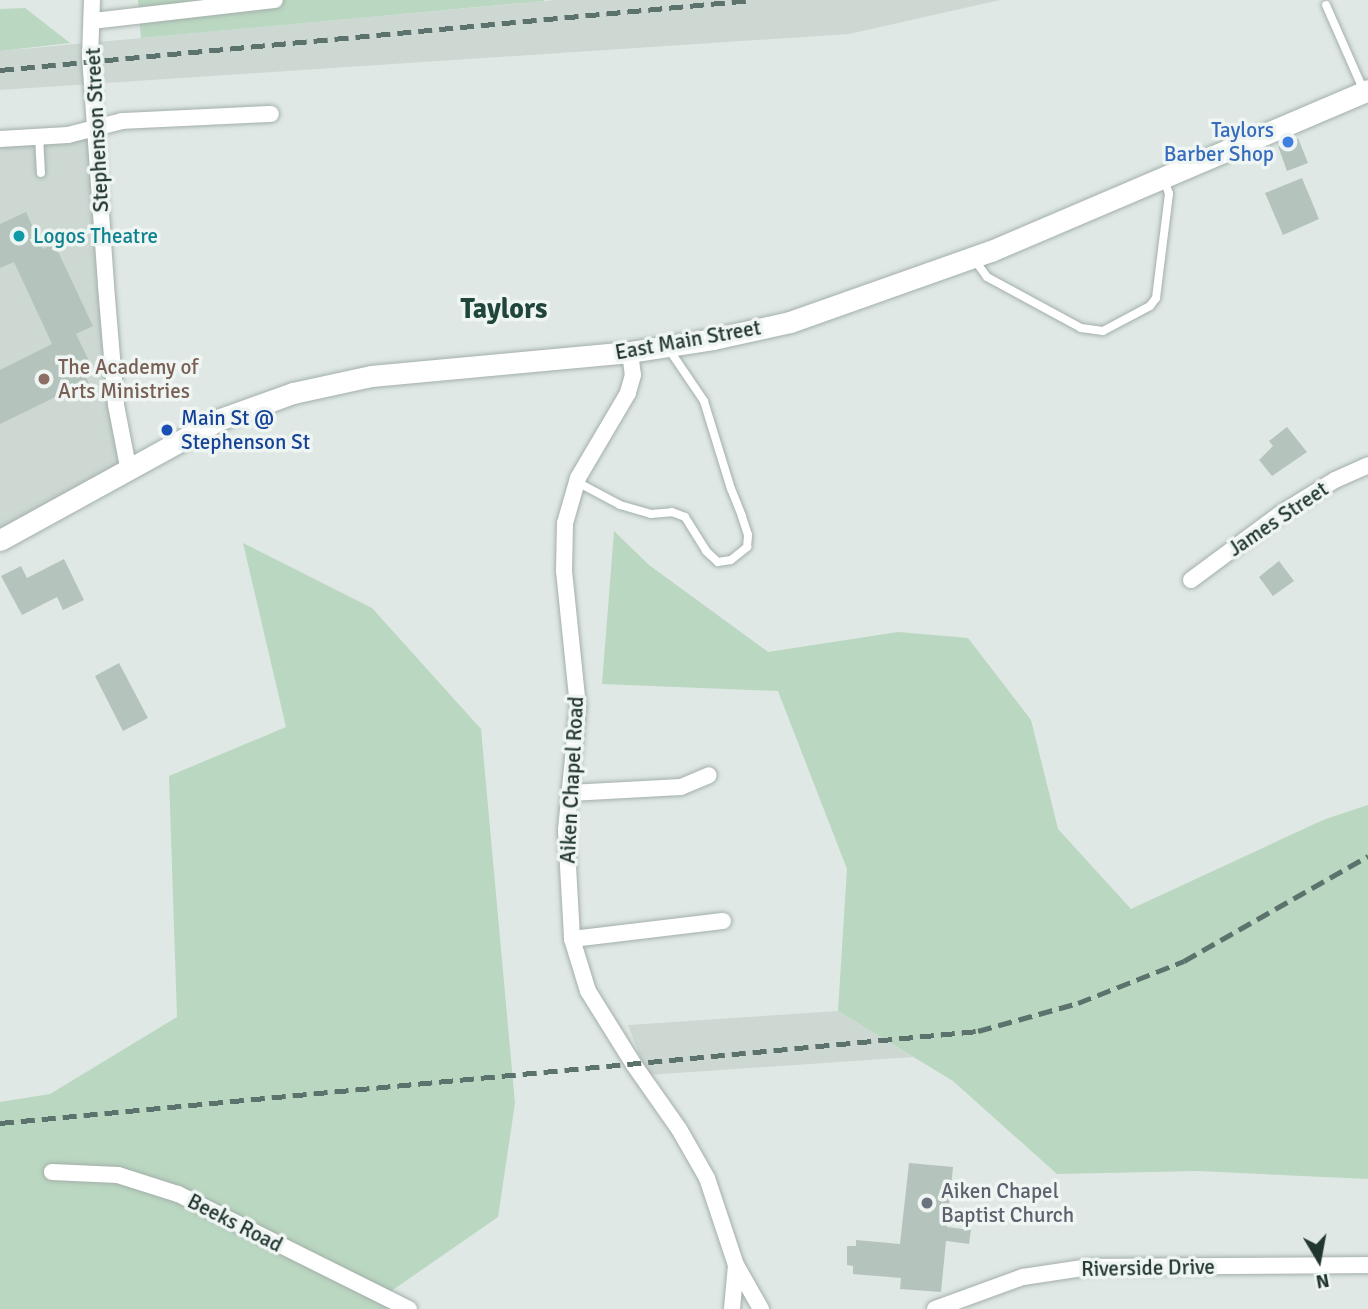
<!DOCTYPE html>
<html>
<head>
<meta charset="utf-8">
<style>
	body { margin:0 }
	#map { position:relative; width:1368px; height:1309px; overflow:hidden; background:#dfe8e4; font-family:Signika,sans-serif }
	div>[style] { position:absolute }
	.built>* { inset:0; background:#cdd8d3 }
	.green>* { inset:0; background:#bad7c1 }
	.building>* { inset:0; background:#b5c3bd }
	.roads { filter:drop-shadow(0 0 2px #a3afaa) drop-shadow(0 0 2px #a3afaa) }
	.lane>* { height:8px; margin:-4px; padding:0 4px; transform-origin:4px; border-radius:4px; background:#fff }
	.street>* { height:16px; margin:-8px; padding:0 8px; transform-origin:8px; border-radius:8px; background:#fff }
	.secondary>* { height:21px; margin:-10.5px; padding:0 10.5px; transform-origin:10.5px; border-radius:10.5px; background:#fff }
	.rail>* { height:5px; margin-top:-2.5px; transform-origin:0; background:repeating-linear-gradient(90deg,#5c726c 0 14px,transparent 0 21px) }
	.dots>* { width:19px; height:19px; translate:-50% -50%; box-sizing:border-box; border:4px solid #eff5f2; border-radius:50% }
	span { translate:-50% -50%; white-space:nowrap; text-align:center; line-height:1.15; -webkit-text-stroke:7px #eff5f2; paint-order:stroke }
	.street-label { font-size:21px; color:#223630 }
	.shop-label { font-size:21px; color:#366cbe }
	.right { translate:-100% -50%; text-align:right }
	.culture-label { font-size:21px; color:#0d838f }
	.left { translate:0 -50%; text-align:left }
	.education-label { font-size:21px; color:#785e54 }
	.transit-label { font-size:21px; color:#164399 }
	.worship-label { font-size:21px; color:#5b616d }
	.district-label { font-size:28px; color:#20463c; font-weight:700 }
	.north { position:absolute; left:1284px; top:1225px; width:70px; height:70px; -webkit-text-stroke:5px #eff5f2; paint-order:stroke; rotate:170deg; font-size:19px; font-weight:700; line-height:28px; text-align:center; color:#223630 }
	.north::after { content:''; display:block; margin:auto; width:24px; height:32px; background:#223630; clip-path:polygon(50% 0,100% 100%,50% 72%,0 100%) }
</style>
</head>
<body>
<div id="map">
	<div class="built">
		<i style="clip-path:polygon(556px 0,1000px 0,849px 34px,0 90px,0 51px)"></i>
		<i style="clip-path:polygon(94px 128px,128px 467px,0 540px,0 140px)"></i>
		<i style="clip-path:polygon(838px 1011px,913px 1057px,647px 1075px,628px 1025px)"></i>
	</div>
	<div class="green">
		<i style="clip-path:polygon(138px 0,544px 0,544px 1px,141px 38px)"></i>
		<i style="clip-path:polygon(25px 8px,70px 43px,0 51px,0 9px)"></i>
		<i style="clip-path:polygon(614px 531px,649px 565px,768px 652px,898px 632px,968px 638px,1031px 720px,1058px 829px,1131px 909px,1323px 820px,1368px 805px,1368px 1179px,1198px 1171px,1057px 1174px,953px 1081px,838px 1011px,847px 869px,778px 691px,602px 684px)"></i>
		<i style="clip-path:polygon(243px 543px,372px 608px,481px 729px,515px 1103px,498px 1217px,384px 1296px,401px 1309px,0 1309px,0 1102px,50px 1094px,177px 1017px,169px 776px,286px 727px)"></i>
	</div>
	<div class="building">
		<i style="clip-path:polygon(1298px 138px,1308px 163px,1287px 171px,1278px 146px)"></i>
		<i style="clip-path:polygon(1302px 178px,1319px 219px,1283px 235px,1265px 193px)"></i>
		<i style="clip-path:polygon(26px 212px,43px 249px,54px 243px,93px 326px,76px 334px,90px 363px,81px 367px,92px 390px,76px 398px,72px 389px,0 424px,0 370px,52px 344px,14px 262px,0 268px,0 224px)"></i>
		<i style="clip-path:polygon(1287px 427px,1307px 452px,1272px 476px,1259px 460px,1273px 446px,1269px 441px)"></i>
		<i style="clip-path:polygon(64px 559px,84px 600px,63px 610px,57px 597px,22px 615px,1px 576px,21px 566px,27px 578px)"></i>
		<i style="clip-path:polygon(1279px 561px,1294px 581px,1273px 596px,1259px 577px)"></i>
		<i style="clip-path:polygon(119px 663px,148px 718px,123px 731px,95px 676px)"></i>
		<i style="clip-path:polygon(909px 1163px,953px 1167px,947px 1227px,971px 1230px,969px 1244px,946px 1241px,941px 1292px,900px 1289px,901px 1278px,853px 1274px,853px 1266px,847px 1265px,847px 1246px,856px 1246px,856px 1240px,900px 1244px)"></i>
	</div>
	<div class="roads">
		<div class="lane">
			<i style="left:1326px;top:5px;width:92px;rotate:66.2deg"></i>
			<i style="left:39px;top:136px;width:37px;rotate:87deg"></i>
			<i style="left:974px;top:259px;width:22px;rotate:54deg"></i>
			<i style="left:987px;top:277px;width:107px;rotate:28.5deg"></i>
			<i style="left:1081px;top:328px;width:22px;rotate:8deg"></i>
			<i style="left:1103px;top:331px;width:53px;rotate:-28deg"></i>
			<i style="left:1150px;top:306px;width:10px;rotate:-53deg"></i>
			<i style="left:1156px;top:298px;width:105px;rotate:-82.9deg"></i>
			<i style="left:1169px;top:194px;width:16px;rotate:-108deg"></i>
			<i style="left:577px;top:482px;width:49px;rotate:28.1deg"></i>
			<i style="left:620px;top:505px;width:32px;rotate:16deg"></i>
			<i style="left:651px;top:514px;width:21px;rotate:-5deg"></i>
			<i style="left:672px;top:512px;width:14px;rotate:21deg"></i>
			<i style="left:685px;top:517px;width:40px;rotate:58deg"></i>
			<i style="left:706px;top:551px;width:16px;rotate:43deg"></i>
			<i style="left:718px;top:562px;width:13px;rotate:-9deg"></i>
			<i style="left:731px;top:560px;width:21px;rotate:-39deg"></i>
			<i style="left:747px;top:547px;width:12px;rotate:-85deg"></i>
			<i style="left:748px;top:535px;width:20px;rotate:-108deg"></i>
			<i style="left:742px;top:516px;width:29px;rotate:-112deg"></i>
			<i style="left:731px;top:489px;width:92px;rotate:-107.1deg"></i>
			<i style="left:704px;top:401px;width:64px;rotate:-124.2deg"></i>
		</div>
		<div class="street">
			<i style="left:92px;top:0;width:56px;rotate:92deg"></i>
			<i style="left:90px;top:56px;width:231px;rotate:86deg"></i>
			<i style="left:106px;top:286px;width:119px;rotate:85.2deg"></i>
			<i style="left:116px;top:405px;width:63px;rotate:79deg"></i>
			<i style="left:93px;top:21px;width:183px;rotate:-6.6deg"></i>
			<i style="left:0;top:139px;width:68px;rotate:-3.4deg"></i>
			<i style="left:68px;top:135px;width:56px;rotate:-14.5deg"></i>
			<i style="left:122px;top:121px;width:149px;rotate:-2.7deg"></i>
			<i style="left:630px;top:352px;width:23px;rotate:83deg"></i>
			<i style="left:633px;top:375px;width:19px;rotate:106deg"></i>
			<i style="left:628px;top:393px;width:99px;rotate:120.5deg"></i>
			<i style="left:578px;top:478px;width:47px;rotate:106.1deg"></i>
			<i style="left:565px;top:523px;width:48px;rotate:91.2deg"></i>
			<i style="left:564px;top:571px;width:137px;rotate:84.1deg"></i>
			<i style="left:578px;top:707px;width:124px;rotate:95.6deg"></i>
			<i style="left:566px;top:830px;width:109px;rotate:86.8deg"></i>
			<i style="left:572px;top:939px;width:54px;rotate:72.9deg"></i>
			<i style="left:588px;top:991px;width:87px;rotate:58.1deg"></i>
			<i style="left:634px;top:1065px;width:78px;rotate:54.9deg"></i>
			<i style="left:679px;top:1129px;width:56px;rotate:60.3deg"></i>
			<i style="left:707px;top:1178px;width:92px;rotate:71.6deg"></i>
			<i style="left:736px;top:1265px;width:44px;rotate:95.2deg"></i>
			<i style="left:1191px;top:580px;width:114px;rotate:-36.5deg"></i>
			<i style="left:1283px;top:512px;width:61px;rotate:-31.6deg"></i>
			<i style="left:1335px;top:480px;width:36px;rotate:-24deg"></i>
			<i style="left:570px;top:793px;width:111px;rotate:-3.1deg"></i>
			<i style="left:681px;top:787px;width:30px;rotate:-23deg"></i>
			<i style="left:572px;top:939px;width:152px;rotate:-6.8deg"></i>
			<i style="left:52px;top:1172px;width:66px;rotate:2.6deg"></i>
			<i style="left:118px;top:1175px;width:63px;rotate:17.6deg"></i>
			<i style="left:178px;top:1194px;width:258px;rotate:26.5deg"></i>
			<i style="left:736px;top:1265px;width:51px;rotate:60.4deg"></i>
			<i style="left:935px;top:1309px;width:94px;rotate:-20deg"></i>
			<i style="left:1023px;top:1277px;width:67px;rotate:-8.6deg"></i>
			<i style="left:1089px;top:1267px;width:279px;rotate:-0.4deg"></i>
		</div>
		<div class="secondary">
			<i style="left:0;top:540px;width:249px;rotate:-28.8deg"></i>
			<i style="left:218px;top:420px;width:80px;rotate:-19.8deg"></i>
			<i style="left:293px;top:393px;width:80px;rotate:-12.3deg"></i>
			<i style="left:371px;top:376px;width:260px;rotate:-5.3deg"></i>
			<i style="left:630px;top:352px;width:84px;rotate:-8.9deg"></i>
			<i style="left:713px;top:339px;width:79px;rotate:-12.4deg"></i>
			<i style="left:790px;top:322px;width:213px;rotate:-19.5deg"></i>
			<i style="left:991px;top:251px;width:410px;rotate:-23.1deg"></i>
		</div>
	</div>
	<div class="rail">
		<i style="left:0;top:70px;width:755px;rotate:-5.32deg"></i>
		<i style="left:0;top:1123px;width:982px;rotate:-5.37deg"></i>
		<i style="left:978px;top:1031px;width:104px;rotate:-15.6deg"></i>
		<i style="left:1078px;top:1003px;width:114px;rotate:-21.6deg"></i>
		<i style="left:1184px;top:961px;width:212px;rotate:-29.7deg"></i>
	</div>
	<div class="dots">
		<i style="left:1288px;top:142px;background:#3f7fe0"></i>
		<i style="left:19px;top:236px;background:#0f9aa8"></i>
		<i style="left:44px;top:379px;background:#8d6e63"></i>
		<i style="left:167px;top:430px;background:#1a4fb4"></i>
		<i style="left:927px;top:1203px;background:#6b7280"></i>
	</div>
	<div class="street-label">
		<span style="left:97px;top:130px;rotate:-93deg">Stephenson Street</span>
		<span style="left:688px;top:340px;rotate:-10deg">East Main Street</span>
		<span style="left:1278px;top:519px;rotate:-34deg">James Street</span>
		<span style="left:572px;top:780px;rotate:-87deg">Aiken Chapel Road</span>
		<span style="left:235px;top:1223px;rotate:27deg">Beeks Road</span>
		<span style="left:1148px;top:1268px;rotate:-1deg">Riverside Drive</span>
	</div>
	<div class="shop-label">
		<span class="right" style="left:1274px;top:142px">Taylors<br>Barber Shop</span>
	</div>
	<div class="culture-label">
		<span class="left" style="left:33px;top:236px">Logos Theatre</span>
	</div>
	<div class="education-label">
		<span class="left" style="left:58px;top:379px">The Academy of<br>Arts Ministries</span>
	</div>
	<div class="transit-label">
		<span class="left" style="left:181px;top:430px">Main St @<br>Stephenson St</span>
	</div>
	<div class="worship-label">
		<span class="left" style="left:941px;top:1203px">Aiken Chapel<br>Baptist Church</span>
	</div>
	<div class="district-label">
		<span style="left:504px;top:309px">Taylors</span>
	</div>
	<div class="north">N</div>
</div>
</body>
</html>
